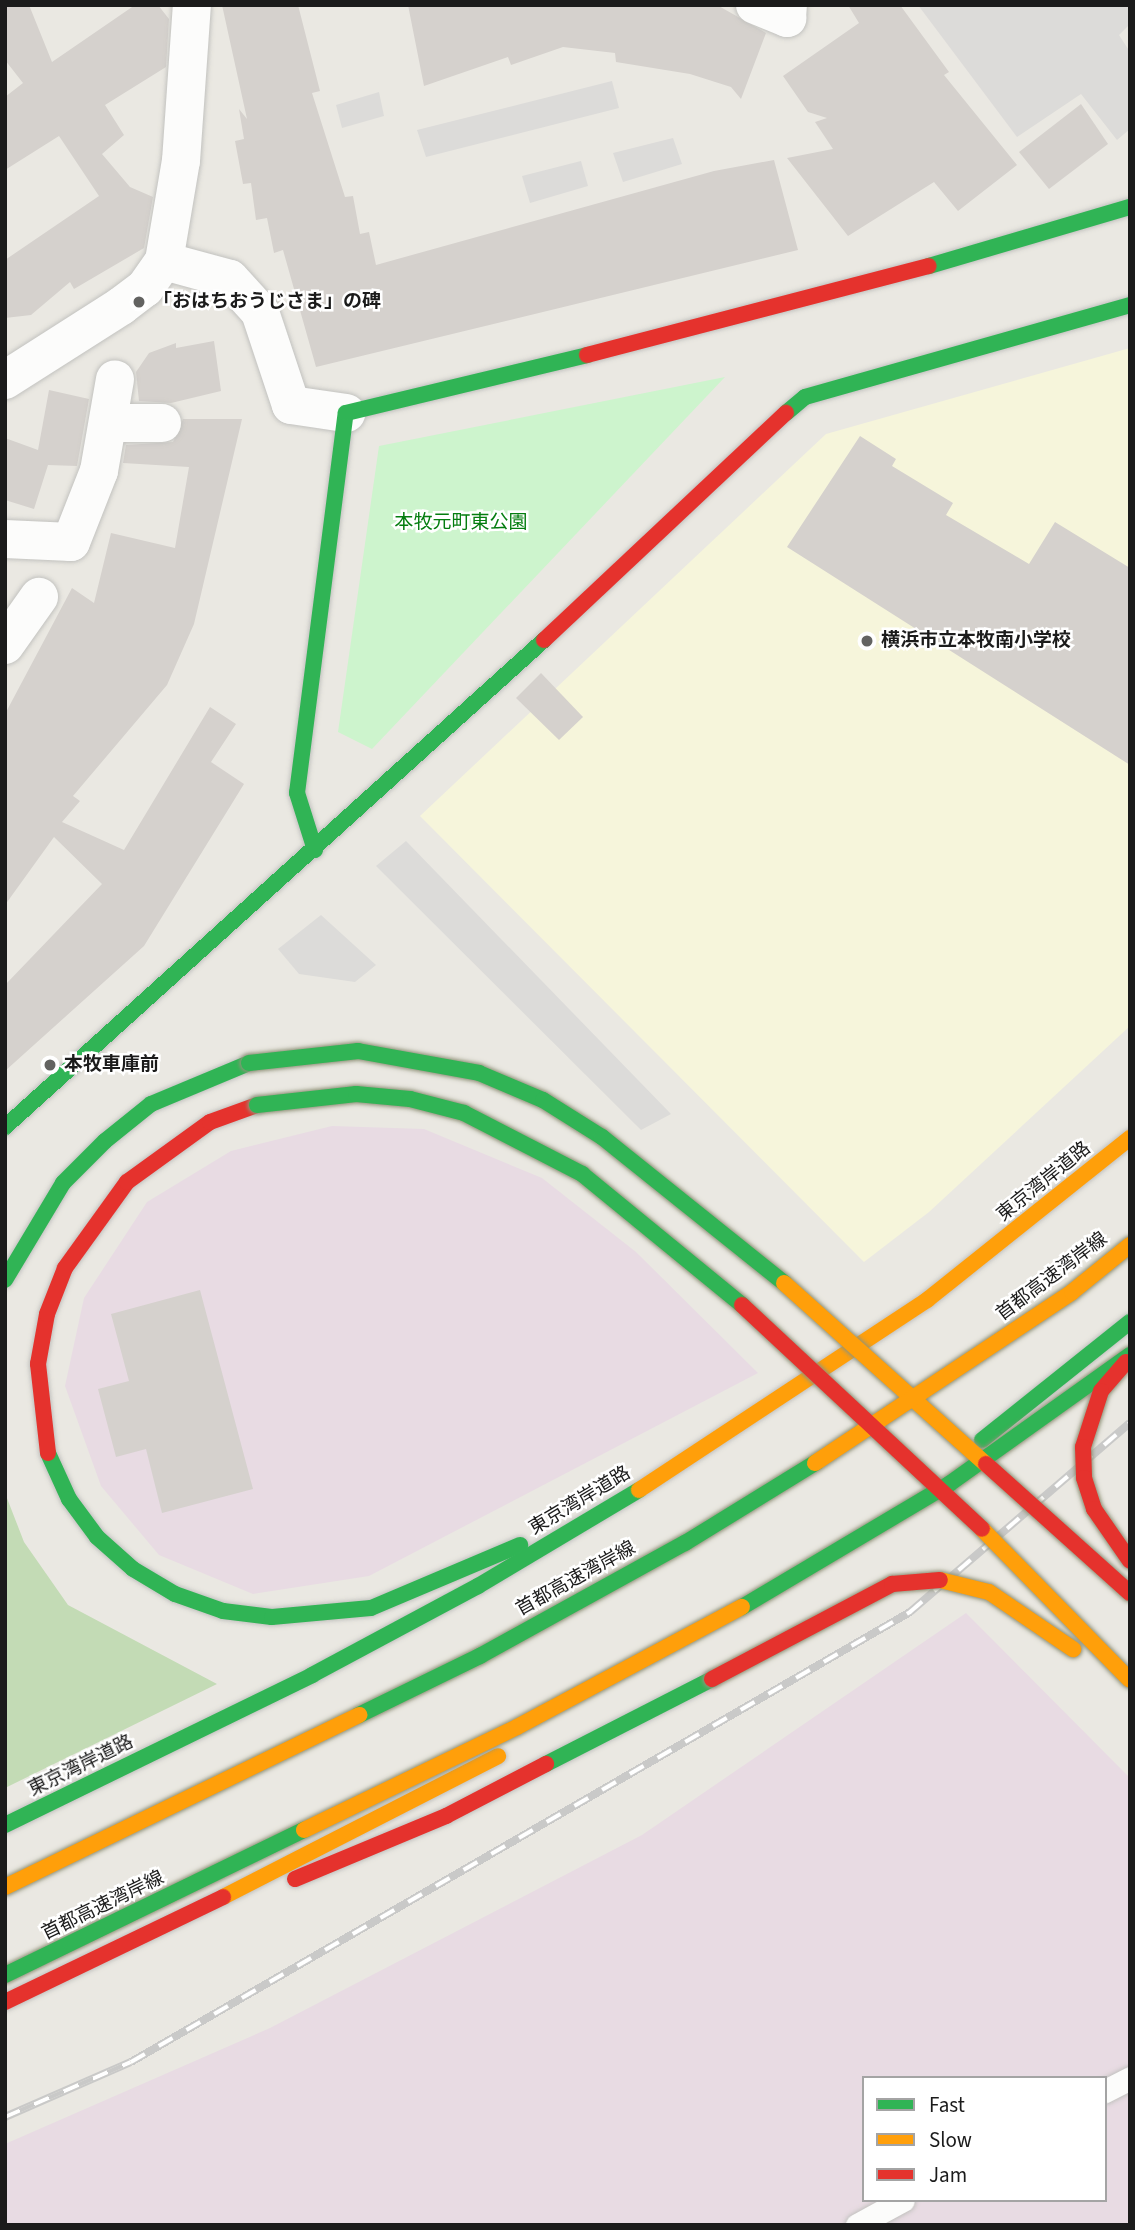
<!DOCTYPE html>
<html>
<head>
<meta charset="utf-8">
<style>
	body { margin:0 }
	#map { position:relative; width:1135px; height:2230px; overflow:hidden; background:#eae8e2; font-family:"Source Sans 3","Noto Sans JP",sans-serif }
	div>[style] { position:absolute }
	.industrial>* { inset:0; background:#e8dbe3 }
	.education>* { inset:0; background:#f6f5db }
	.forest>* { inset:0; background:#c3dbb5 }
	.park>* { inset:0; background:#cdf4cd }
	.parking>* { inset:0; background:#dcdbd9 }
	.building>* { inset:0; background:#d5d1cd }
	.roads { filter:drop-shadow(0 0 2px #c2c2bf) drop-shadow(0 0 2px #c2c2bf) }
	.lane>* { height:23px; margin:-11.5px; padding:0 11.5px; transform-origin:11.5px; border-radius:11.5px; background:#fcfcfb }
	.street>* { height:38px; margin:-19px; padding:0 19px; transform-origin:19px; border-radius:19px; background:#fcfcfb }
	.fast>* { height:16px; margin:-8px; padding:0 8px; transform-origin:8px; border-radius:8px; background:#30b455 }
	.slow>* { height:16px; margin:-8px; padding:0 8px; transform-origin:8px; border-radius:8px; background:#ff9f0a }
	.jam>* { height:16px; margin:-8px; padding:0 8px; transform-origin:8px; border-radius:8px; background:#e5322d }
	.rail>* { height:8px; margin-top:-4px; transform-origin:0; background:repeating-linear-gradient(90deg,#fff 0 16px,#c9c9c8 0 32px); box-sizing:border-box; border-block:2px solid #c9c9c8 }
	.bridges { filter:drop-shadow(0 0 2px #91937a) drop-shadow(0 0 2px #91937a) }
	.fast-bridge>* { height:16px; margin:-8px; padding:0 8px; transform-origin:8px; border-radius:8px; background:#30b455 }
	.slow-bridge>* { height:16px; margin:-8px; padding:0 8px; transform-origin:8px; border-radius:8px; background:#ff9f0a }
	.jam-bridge>* { height:16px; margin:-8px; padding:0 8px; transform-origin:8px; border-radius:8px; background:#e5322d }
	.dots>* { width:19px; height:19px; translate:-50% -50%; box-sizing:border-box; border:4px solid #fff; border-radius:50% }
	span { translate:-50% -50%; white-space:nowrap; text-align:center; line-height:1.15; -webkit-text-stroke:5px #fff; paint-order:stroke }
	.poi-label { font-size:19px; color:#1b1b1b; font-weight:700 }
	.left { translate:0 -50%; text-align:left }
	.park-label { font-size:19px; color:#047d0f }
	.street-label { font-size:19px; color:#1b1b1b }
	.frame { position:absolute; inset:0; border:7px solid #1b1b1b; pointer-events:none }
	.legend { position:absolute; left:862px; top:2076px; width:245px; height:126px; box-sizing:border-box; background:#fff; border:2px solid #a4a4a4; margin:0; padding:9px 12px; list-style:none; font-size:21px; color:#1b1b1b }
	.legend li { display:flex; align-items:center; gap:14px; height:35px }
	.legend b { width:35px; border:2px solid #a4a4a4 }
</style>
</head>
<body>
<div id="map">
	<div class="industrial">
		<i style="clip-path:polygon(332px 1126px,424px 1129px,542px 1178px,636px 1252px,758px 1373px,369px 1576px,253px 1594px,159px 1555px,101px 1486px,65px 1386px,84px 1298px,147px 1202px,231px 1151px)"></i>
		<i style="clip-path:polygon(evenodd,966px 1613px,1130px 1778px,1130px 2225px,5px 2225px,5px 2144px,270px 2028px,642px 1835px,966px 1613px,864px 2078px,1105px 2078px,1105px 2200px,864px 2200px,864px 2078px)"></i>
	</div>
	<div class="education">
		<i style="clip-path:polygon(1130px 348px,1130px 1026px,929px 1212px,864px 1262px,420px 816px,826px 434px)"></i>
	</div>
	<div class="forest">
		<i style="clip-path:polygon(5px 1493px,24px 1542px,68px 1605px,217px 1684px,5px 1788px)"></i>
	</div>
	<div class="park">
		<i style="clip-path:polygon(725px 377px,372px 749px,338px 732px,379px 446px)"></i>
	</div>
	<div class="parking">
		<i style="clip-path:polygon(918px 5px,1130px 5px,1130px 24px,1119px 35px,1130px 52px,1130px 129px,1117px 140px,1081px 94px,1017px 137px)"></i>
		<i style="clip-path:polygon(612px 81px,619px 108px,426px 157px,417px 130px)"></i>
		<i style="clip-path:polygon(379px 92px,384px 116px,342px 128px,336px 105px)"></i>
		<i style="clip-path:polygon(673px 138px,682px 164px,623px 182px,613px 153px)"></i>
		<i style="clip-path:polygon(581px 161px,588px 186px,530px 203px,522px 176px)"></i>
		<i style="clip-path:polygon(406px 841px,671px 1114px,641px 1130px,376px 866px)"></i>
		<i style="clip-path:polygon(321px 915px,376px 965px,355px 982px,299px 974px,278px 949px)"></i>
	</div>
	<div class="building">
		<i style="clip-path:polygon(5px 5px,29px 5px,52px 62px,135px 5px,158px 5px,169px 19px,166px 67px,105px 105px,124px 135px,102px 154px,130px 187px,153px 197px,144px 248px,74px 289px,70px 282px,31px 315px,5px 318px,5px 260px,99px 196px,59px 136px,5px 170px,5px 97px,23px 83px,5px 60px)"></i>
		<i style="clip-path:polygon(222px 5px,298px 5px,320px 91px,312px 93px,345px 197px,353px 196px,360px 234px,369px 232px,376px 265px,714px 171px,774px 160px,798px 250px,316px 367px,283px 250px,274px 253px,267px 218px,256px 220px,251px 183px,243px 184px,235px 141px,244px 139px,239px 109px,247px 119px)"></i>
		<i style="clip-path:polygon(408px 5px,717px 5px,766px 33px,741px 99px,731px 87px,690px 74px,616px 62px,615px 53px,563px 47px,511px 65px,508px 57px,424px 86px)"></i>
		<i style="clip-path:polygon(848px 5px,900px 5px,949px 72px,944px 75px,1017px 165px,958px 211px,934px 182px,848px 236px,787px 158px,833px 149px,815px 122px,827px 118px,808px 112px,783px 76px,859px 23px)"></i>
		<i style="clip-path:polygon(1081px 104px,1108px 144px,1049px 189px,1019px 152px)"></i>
		<i style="clip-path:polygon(214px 341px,221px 391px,171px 403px,139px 401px,136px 372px,149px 353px,176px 343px,176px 348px)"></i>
		<i style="clip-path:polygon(49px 390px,89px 399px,77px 466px,48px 465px,34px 509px,5px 500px,5px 438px,38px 450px)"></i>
		<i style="clip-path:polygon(183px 419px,242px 419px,194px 624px,167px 685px,73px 796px,80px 801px,62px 822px,124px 850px,210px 707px,236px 724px,211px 762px,244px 784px,144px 946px,5px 1071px,5px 985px,102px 884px,54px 837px,5px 905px,5px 714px,72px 588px,94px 603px,111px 533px,175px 548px,189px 467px,123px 463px,126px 445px,173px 442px)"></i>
		<i style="clip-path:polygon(860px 436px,896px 459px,892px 466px,953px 503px,946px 515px,1029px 564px,1055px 522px,1130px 568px,1130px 765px,787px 547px)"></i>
		<i style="clip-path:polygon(541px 673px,583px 717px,559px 740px,516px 698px)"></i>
		<i style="clip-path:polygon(200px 1290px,253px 1489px,162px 1513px,146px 1449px,116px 1457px,98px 1389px,129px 1381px,111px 1314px)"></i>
	</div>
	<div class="roads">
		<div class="lane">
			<i style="left:1105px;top:2091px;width:28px;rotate:-27deg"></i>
			<i style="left:857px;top:2225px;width:52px;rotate:-28.5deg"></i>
		</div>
		<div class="street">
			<i style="left:755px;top:5px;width:35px;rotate:22deg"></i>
			<i style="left:787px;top:18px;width:13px;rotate:-86deg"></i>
			<i style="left:164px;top:261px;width:68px;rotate:15.3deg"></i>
			<i style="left:230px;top:279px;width:45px;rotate:47.7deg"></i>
			<i style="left:260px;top:312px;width:98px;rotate:71.6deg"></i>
			<i style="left:291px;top:405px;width:56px;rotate:8.3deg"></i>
			<i style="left:5px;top:380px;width:138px;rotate:-32.5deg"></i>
			<i style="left:121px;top:306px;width:30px;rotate:-37deg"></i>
			<i style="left:145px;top:288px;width:33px;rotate:-55deg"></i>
			<i style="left:164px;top:261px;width:101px;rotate:-80.4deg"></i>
			<i style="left:181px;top:161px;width:156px;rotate:-86deg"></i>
			<i style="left:111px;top:423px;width:51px"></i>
			<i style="left:5px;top:539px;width:66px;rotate:2.6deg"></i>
			<i style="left:71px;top:542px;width:76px;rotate:-68.5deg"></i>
			<i style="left:99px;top:471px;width:93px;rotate:-80.1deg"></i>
			<i style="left:5px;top:645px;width:59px;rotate:-54.7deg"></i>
		</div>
		<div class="fast">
			<i style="left:929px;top:266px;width:209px;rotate:-16.4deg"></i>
			<i style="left:786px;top:413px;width:25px;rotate:-40deg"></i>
			<i style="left:805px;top:397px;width:338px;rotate:-15.8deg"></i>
			<i style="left:315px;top:850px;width:60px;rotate:-107.5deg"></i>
			<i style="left:297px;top:793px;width:383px;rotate:-82.7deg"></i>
			<i style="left:346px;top:413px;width:248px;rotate:-13.5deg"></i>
			<i style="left:5px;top:1127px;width:726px;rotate:-42.1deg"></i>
			<i style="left:5px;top:1280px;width:113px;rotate:-59.1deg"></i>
			<i style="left:63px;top:1183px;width:59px;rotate:-45deg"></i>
			<i style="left:105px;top:1141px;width:59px;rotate:-38.8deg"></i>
			<i style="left:151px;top:1104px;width:106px;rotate:-22.7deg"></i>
			<i style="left:982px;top:1440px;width:189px;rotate:-38.6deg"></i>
			<i style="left:48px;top:1453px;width:51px;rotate:65.5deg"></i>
			<i style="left:69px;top:1499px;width:47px;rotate:53.6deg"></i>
			<i style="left:97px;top:1537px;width:48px;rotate:41.6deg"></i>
			<i style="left:133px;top:1569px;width:49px;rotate:30.8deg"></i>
			<i style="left:175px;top:1594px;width:51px;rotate:19.5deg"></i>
			<i style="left:223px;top:1611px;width:49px;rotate:7deg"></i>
			<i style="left:272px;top:1617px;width:99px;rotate:-5.2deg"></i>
			<i style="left:371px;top:1608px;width:162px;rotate:-22.9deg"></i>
			<i style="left:546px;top:1764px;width:186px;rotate:-27.1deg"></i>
			<i style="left:5px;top:1825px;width:342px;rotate:-26deg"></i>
			<i style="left:312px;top:1675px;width:188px;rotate:-28.2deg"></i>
			<i style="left:478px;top:1586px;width:187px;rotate:-30.8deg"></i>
		</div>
		<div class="slow">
			<i style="left:639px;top:1490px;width:345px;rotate:-33.4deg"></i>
			<i style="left:927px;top:1300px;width:260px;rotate:-38.6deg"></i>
			<i style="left:223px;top:1897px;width:309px;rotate:-27.1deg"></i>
		</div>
		<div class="jam">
			<i style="left:587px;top:355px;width:353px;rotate:-14.6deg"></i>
			<i style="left:544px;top:640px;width:332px;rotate:-43.2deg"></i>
			<i style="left:48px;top:1453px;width:90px;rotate:-96.4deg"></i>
			<i style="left:38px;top:1364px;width:51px;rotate:-79.8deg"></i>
			<i style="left:47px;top:1314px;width:49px;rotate:-68.6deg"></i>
			<i style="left:65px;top:1268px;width:106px;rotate:-54.2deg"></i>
			<i style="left:127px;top:1182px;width:102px;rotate:-35.9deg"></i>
			<i style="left:210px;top:1122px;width:50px;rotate:-19.9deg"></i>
			<i style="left:295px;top:1879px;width:164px;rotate:-22.6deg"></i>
			<i style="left:446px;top:1816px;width:113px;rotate:-27.5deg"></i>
			<i style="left:5px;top:2002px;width:242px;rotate:-25.7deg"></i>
		</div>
	</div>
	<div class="rail">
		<i style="left:5px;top:2117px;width:137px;rotate:-23.6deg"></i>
		<i style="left:131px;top:2062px;width:900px;rotate:-30.01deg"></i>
		<i style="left:910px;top:1612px;width:290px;rotate:-40.7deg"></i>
	</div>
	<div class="bridges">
		<div class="fast-bridge">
			<i style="left:249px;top:1063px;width:110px;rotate:-6.3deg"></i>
			<i style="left:358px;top:1051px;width:123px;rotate:10.3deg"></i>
			<i style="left:479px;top:1073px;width:69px;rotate:22.9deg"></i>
			<i style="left:543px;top:1100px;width:70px;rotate:32.1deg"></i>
			<i style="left:602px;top:1137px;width:233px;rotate:38.7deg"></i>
			<i style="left:257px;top:1105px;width:100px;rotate:-6.3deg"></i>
			<i style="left:356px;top:1094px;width:54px;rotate:5.3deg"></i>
			<i style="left:410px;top:1099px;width:56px;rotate:14.5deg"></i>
			<i style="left:464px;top:1113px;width:133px;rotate:27.3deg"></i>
			<i style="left:582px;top:1174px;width:207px;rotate:39.3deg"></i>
			<i style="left:742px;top:1607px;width:241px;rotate:-30.7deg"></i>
			<i style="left:949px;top:1484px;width:222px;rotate:-35.5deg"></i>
			<i style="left:359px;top:1715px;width:135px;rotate:-26deg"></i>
			<i style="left:480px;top:1656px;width:234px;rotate:-28.9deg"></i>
			<i style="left:685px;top:1543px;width:153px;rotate:-31.6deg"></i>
			<i style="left:5px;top:1975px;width:332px;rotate:-25.9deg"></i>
		</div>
		<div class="slow-bridge">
			<i style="left:784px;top:1283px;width:271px;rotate:41.9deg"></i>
			<i style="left:815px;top:1463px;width:309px;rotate:-33.6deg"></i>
			<i style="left:1072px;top:1292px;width:75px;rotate:-39deg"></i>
			<i style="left:982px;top:1529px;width:211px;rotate:45.6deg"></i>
			<i style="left:940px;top:1580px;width:50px;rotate:13.8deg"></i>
			<i style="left:989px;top:1592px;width:102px;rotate:34.2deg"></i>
			<i style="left:304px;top:1830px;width:237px;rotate:-25.8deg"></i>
			<i style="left:517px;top:1727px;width:255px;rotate:-28.1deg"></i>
			<i style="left:5px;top:1887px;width:394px;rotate:-25.9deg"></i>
		</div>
		<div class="jam-bridge">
			<i style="left:742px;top:1305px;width:328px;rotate:43deg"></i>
			<i style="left:1126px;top:1362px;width:38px;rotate:131deg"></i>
			<i style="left:1101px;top:1391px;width:59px;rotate:107.8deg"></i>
			<i style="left:1083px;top:1447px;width:31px;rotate:88deg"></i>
			<i style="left:1084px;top:1478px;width:33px;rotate:72deg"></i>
			<i style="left:1094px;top:1509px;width:63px;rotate:55.3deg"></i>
			<i style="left:986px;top:1464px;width:193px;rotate:41.9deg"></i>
			<i style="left:712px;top:1679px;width:204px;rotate:-27.8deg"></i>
			<i style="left:892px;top:1584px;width:48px;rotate:-4.8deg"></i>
		</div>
	</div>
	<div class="dots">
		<i style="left:139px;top:302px;background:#636361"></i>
		<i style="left:867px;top:641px;background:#636361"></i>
		<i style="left:50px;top:1065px;background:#636361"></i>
	</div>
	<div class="poi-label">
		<span class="left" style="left:153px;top:302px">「おはちおうじさま」の碑</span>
		<span class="left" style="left:881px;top:641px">横浜市立本牧南小学校</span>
		<span class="left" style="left:64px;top:1065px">本牧車庫前</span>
	</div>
	<div class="park-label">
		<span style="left:461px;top:523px">本牧元町東公園</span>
	</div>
	<div class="street-label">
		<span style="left:1044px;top:1182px;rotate:-39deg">東京湾岸道路</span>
		<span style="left:1052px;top:1277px;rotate:-37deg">首都高速湾岸線</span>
		<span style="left:580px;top:1501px;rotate:-31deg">東京湾岸道路</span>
		<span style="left:576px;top:1579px;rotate:-29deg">首都高速湾岸線</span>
		<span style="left:81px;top:1766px;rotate:-26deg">東京湾岸道路</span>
		<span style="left:103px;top:1906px;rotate:-26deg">首都高速湾岸線</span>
	</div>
	<div class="frame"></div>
	<ul class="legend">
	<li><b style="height:9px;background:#30b455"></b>Fast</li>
	<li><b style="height:9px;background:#ff9f0a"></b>Slow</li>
	<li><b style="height:9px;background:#e5322d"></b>Jam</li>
	</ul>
</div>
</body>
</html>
